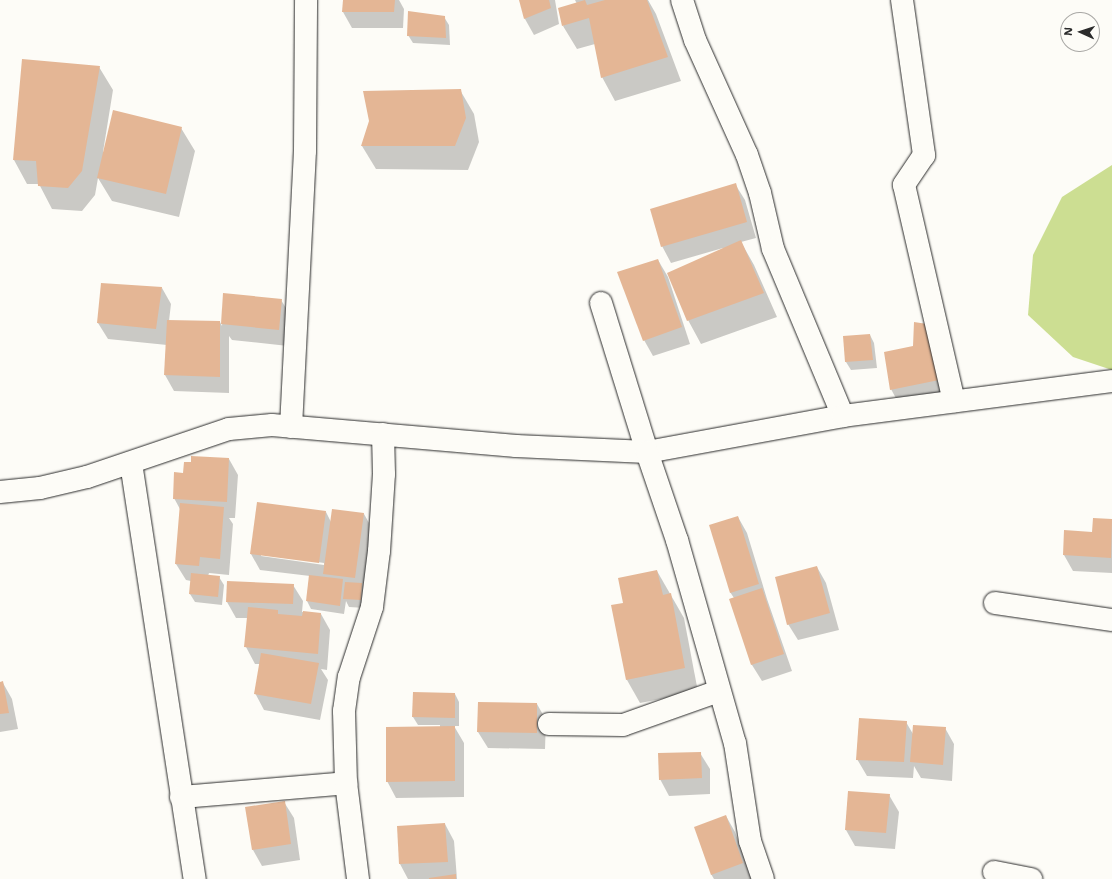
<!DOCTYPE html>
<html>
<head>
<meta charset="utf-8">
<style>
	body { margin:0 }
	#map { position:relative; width:1112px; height:879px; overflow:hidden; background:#fdfcf7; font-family:"Shantell Sans",sans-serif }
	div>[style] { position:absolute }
	.green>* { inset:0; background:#ccde92 }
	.shadow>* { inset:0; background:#0003 }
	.building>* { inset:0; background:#e4b695 }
	.roads { filter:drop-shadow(0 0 1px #2b2b2b) drop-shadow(0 0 1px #2b2b2b) }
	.minor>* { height:22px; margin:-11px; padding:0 11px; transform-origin:11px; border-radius:11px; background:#fdfcf7 }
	span { translate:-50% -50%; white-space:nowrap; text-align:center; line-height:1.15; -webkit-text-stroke:4px #fdfcf7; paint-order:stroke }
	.north { position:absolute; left:1060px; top:12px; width:40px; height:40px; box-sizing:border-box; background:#fdfcf7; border:1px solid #a9a8a5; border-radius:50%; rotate:273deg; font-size:11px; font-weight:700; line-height:16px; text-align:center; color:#2b2b2b }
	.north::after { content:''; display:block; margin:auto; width:14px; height:18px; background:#2b2b2b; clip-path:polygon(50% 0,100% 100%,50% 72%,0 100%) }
</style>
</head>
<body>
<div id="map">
	<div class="green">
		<i style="clip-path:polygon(1112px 165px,1112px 370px,1073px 357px,1028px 315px,1033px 255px,1062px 197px)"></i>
	</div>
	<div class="shadow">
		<i style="clip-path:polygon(344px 0,399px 0,404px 9px,403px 28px,352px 28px,343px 12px)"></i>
		<i style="clip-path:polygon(520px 0,555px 0,559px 24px,534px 35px,525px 19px)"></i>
		<i style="clip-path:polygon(575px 0,648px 0,656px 14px,681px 81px,615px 101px,602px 77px,595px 44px,577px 49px,563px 26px,577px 4px)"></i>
		<i style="clip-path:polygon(444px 17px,449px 25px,450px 45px,413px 43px,408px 35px)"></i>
		<i style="clip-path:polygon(23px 60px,99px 67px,113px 90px,103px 152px,181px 128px,195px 151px,179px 217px,112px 201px,98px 178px,95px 195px,82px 211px,52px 209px,39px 184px,27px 184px,14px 160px)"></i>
		<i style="clip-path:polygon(460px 90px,474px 114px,479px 142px,468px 170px,376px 169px,362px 146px)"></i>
		<i style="clip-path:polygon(735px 184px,745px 200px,756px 238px,741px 242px,754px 265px,777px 317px,701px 344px,688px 320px,723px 248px,671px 263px,662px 246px)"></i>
		<i style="clip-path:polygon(658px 260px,668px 277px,690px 344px,653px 356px,644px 340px)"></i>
		<i style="clip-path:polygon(162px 288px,171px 304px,169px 321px,220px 322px,222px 326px,224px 294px,281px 300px,291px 316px,288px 346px,232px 340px,229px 336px,229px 393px,174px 391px,165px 375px,167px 345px,108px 339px,98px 323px)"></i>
		<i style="clip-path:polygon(870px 335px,874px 343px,877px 368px,851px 370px,846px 362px,844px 337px)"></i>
		<i style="clip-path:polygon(936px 341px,947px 396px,900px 406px,891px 389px)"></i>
		<i style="clip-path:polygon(229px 459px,238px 475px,235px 518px,229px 518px,233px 524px,229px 575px,209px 573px,208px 576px,219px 577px,224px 585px,222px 605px,195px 602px,190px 594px,191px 581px,186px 580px,176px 564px,181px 511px,174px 498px,184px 474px)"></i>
		<i style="clip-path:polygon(evenodd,326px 512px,331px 522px,364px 514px,373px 530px,365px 608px,349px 607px,346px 601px,344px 614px,311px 609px,307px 601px,310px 576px,260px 570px,251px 554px,326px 512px,261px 554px,324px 563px,324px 565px,261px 556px,261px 554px)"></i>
		<i style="clip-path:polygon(738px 517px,747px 533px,767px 599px,792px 671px,762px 681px,752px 665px,730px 599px,734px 598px,730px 592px)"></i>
		<i style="clip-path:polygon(1094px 519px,1112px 520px,1112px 573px,1073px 571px,1064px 555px,1093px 533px)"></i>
		<i style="clip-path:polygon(817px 567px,826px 583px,839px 630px,798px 640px,788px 624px)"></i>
		<i style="clip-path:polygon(657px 571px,684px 618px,698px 692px,640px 703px,627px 680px,624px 604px)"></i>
		<i style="clip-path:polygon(293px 585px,303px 601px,302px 612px,321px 614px,330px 630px,327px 670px,321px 669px,328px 680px,320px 720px,264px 710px,255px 693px,260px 664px,255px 664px,246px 647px,248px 618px,236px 618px,227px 602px)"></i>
		<i style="clip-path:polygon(0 683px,3px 683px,12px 699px,18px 729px,0 732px)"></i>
		<i style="clip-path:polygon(455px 694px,459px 702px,459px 726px,454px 726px,464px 743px,464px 797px,396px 798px,387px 781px,440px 727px,440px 725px,418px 725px,413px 717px)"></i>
		<i style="clip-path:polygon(537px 704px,546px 720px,545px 749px,488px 748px,478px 732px)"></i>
		<i style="clip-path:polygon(906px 722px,913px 734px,945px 728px,954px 744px,952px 781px,921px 778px,914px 766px,913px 778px,867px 776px,857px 759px)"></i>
		<i style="clip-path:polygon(700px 753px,710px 769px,710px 794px,669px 796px,660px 779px)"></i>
		<i style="clip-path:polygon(889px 795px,899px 812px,895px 849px,855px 846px,846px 830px)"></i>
		<i style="clip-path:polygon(284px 802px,294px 818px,300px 860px,262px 866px,253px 850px)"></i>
		<i style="clip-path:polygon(726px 816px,735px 832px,752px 879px,714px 879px,711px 874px)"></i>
		<i style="clip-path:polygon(445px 824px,454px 841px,457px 879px,408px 879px,400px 864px,398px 827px)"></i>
	</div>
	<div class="building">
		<i style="clip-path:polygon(343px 0,395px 0,394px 12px,342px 12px)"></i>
		<i style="clip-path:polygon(519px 0,549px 0,551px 8px,524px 19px)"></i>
		<i style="clip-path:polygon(585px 0,587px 5px,605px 0,647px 0,668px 57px,601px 78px,589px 18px,562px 26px,558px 8px)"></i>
		<i style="clip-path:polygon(408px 11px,445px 16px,446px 38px,407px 36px)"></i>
		<i style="clip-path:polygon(22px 59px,100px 66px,82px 171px,68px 188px,38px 186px,36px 161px,13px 160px)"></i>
		<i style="clip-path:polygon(461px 89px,466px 118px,455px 146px,361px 146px,369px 121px,363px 91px)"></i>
		<i style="clip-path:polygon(113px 110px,182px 127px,166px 194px,97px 178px)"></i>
		<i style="clip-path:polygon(736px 183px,747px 222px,661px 247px,650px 209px)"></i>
		<i style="clip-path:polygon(741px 240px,764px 293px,687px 321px,667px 273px)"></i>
		<i style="clip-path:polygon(658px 259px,682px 327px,643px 341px,617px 272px)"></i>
		<i style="clip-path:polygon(101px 283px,162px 287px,156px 329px,97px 323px)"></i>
		<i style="clip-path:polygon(223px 293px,282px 299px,279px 330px,221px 324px)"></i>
		<i style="clip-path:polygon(167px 320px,220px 321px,220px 377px,164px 375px)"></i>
		<i style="clip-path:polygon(914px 322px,927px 324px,939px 380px,890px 390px,884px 352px,913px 346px)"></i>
		<i style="clip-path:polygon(870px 334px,873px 360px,845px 362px,843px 336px)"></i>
		<i style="clip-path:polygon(191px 456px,229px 458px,227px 502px,173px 499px,174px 472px,183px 473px,184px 462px,191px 462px)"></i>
		<i style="clip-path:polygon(257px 502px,326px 511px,319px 563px,250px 554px)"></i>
		<i style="clip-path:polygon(180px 503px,224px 507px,220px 559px,200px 557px,199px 566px,175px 564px)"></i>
		<i style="clip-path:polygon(332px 509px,364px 513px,355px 578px,323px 574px)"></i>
		<i style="clip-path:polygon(738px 516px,759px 584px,730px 593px,709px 525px)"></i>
		<i style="clip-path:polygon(1093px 518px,1112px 519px,1111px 558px,1063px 555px,1064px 530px,1092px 532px)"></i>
		<i style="clip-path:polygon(817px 566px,830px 613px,787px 625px,775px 577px)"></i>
		<i style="clip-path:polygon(657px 570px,663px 595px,671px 593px,685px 668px,626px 680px,611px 605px,623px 603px,618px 578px)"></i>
		<i style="clip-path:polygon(191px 573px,220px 576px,218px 597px,189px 594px)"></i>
		<i style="clip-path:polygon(309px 575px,343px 579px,340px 606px,306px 601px)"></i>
		<i style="clip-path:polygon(227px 581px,294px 584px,293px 604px,226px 602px)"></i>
		<i style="clip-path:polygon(345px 582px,362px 583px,361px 600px,343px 599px)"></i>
		<i style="clip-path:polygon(762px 588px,784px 654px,751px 665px,729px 599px)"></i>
		<i style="clip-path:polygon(248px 607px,278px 610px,278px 614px,302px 616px,303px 611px,321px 613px,318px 654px,244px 647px)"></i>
		<i style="clip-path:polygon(261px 653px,319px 663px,311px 704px,254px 694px)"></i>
		<i style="clip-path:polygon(3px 681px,9px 713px,0 714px,0 682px)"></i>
		<i style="clip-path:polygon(413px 692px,455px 693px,455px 718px,412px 717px)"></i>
		<i style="clip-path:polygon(478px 702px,537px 703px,537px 733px,477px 732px)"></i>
		<i style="clip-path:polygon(859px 718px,907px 721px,904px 762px,856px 760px)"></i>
		<i style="clip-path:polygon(913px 725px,946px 727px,943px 765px,910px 762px)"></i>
		<i style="clip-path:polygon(455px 726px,455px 781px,386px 782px,386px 727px)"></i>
		<i style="clip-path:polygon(701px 752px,702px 778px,659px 780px,658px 753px)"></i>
		<i style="clip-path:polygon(848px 791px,890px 794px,886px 833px,845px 830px)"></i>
		<i style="clip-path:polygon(285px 801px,291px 844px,252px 850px,245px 807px)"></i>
		<i style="clip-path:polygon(726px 815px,743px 863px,711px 875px,694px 827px)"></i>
		<i style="clip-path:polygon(445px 823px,448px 862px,399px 864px,397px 826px)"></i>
		<i style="clip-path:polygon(456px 874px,456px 879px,429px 879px,429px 878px)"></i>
	</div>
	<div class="roads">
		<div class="minor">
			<i style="left:682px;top:0;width:42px;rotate:72deg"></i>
			<i style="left:695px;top:40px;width:126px;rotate:65.7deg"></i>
			<i style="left:747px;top:155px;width:40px;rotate:71.1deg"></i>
			<i style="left:760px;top:193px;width:57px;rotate:76.9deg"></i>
			<i style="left:773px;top:249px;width:181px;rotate:67.3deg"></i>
			<i style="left:902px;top:0;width:157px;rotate:81.9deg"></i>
			<i style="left:924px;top:155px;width:36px;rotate:124deg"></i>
			<i style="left:904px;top:185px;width:222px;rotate:77deg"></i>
			<i style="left:601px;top:303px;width:156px;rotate:72.8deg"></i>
			<i style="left:647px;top:452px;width:199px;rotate:-10.4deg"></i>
			<i style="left:843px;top:416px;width:271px;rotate:-7.4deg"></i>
			<i style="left:291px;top:427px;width:276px;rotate:-87.1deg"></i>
			<i style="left:305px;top:151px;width:151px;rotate:-89.6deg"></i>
			<i style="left:131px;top:463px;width:421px;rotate:81.3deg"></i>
			<i style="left:0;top:492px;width:40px;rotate:-5.7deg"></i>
			<i style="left:40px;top:488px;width:48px;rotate:-13.2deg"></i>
			<i style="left:87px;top:477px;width:150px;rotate:-18.7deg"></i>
			<i style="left:229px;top:429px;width:43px;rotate:-5.3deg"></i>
			<i style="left:272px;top:425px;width:245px;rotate:4.9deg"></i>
			<i style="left:516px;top:446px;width:131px;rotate:2.6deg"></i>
			<i style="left:647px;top:452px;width:93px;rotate:71.2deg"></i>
			<i style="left:677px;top:540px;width:211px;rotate:74.1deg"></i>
			<i style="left:735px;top:743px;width:99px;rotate:81.3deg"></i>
			<i style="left:750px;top:841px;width:40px;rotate:71.1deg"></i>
			<i style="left:995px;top:603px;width:118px;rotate:8.3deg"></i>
			<i style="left:549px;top:724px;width:74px;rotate:0.8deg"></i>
			<i style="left:623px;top:725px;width:102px;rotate:-19.5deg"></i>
			<i style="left:181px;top:797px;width:166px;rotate:-4.8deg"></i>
			<i style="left:994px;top:872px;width:38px;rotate:11deg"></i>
			<i style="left:358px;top:879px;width:97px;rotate:-97.1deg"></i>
			<i style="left:346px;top:783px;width:72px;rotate:-91.6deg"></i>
			<i style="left:344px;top:711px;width:34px;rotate:-82deg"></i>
			<i style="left:349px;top:677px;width:74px;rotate:-71.8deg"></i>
			<i style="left:372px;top:607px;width:56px;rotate:-82.9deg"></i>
			<i style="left:379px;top:551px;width:77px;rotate:-86.3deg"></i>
			<i style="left:384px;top:474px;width:40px;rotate:-91.4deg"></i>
		</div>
	</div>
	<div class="north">N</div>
</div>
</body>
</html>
